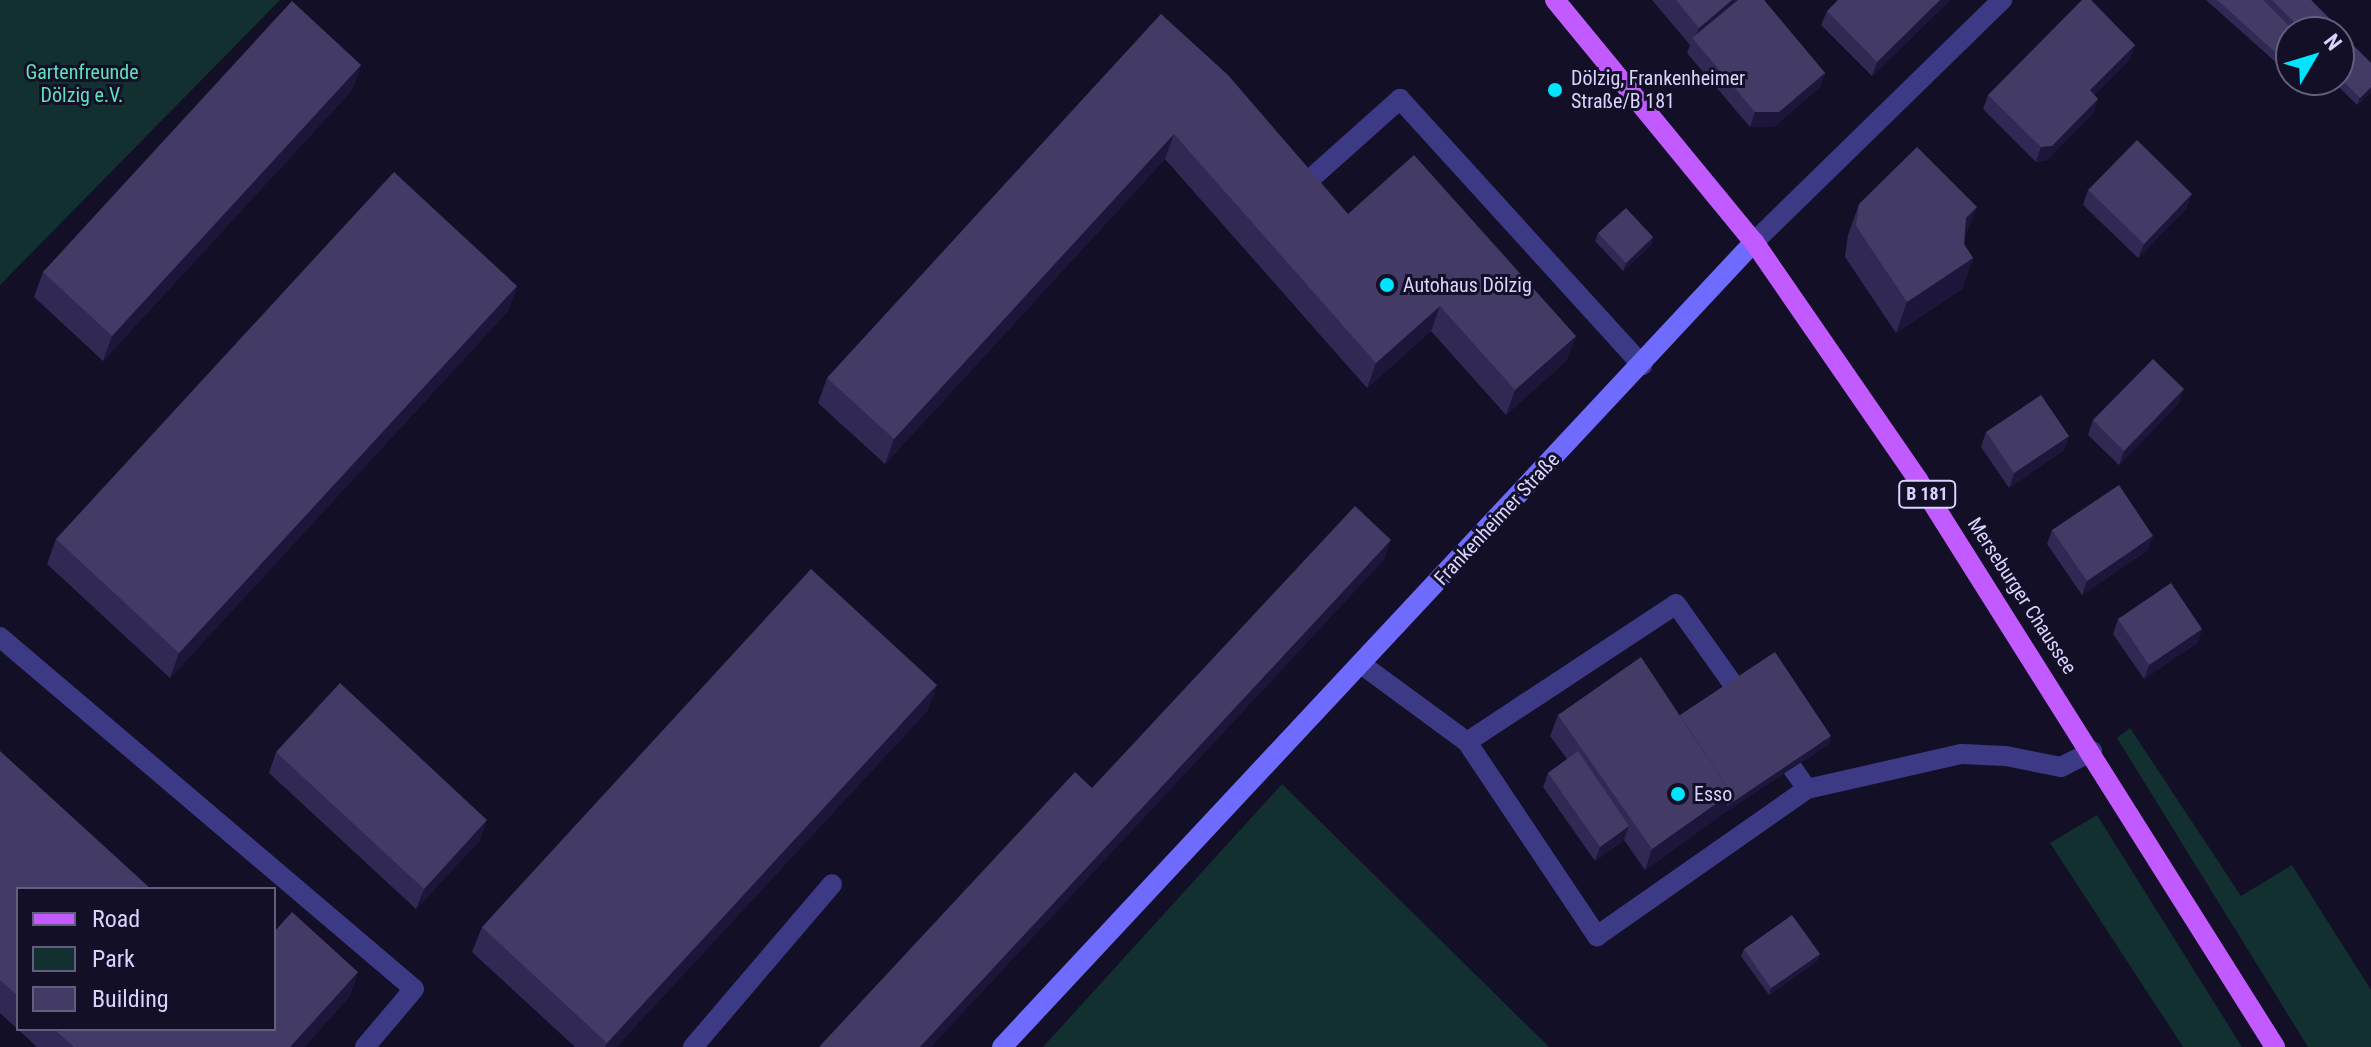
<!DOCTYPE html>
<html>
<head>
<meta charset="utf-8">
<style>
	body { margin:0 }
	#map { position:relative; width:2371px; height:1047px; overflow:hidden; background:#130f26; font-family:"Roboto Condensed",sans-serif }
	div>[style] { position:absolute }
	.green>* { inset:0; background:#12302f }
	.lane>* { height:20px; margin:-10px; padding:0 10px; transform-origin:10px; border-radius:10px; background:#3d3a85 }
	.street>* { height:20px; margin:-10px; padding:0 10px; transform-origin:10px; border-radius:10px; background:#3d3a85 }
	.secondary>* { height:20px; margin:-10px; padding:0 10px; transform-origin:10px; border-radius:10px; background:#6f6bff }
	.primary>* { height:20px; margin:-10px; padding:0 10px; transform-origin:10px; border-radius:10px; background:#c25bff }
	.wall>* { inset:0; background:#312854 }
	.shaded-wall>* { inset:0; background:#1d163a }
	.building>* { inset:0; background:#433a66 }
	.dots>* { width:22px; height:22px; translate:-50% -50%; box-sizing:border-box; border:4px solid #130f26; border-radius:50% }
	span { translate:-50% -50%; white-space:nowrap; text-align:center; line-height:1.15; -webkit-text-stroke:6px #130f26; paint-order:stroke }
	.shield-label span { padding:2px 6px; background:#130f26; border:2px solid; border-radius:6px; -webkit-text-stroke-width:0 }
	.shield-label { font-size:18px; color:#d9d4ff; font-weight:700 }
	.park-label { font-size:20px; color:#5fe0c0 }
	.poi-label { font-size:20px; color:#d9d4ff }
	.left { translate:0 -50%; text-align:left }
	.street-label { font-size:20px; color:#d9d4ff }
	.legend { position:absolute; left:16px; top:887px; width:260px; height:144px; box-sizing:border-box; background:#130f26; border:2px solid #625e7d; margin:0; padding:10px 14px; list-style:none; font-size:24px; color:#d9d4ff }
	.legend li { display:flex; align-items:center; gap:16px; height:40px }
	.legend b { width:40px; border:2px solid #625e7d }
	.north { position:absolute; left:2275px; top:16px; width:80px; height:80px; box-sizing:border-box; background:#130f26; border:2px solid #625e7d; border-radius:50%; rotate:52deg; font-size:22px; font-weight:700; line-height:32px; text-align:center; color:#d9d4ff }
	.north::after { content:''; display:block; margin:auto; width:28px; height:36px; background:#00e5ff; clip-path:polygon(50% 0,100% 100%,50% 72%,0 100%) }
</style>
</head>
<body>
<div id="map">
	<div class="green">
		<i style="clip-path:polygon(0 0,280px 0,0 285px)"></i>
		<i style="clip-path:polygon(2130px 728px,2241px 896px,2292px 865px,2371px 990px,2371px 1047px,2308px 1047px,2117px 738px)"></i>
		<i style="clip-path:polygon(1282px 784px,1549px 1047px,1043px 1047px)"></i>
		<i style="clip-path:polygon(2097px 815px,2242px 1047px,2183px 1047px,2050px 843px)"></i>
	</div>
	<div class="lane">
		<i style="left:1316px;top:174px;width:113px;rotate:-41.8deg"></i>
		<i style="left:1400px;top:99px;width:360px;rotate:47.7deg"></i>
		<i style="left:0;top:637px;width:543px;rotate:40.37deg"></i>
		<i style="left:414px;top:989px;width:76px;rotate:130.2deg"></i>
		<i style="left:1361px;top:664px;width:132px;rotate:36.3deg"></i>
		<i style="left:1467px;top:742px;width:234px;rotate:56.2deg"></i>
		<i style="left:1597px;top:936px;width:256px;rotate:-35deg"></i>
		<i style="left:1807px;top:789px;width:158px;rotate:-12.8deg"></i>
		<i style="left:1961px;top:754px;width:45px;rotate:2.5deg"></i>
		<i style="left:2006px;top:756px;width:56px;rotate:11.3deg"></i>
		<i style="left:2061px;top:767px;width:35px;rotate:-27deg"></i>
		<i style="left:1467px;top:742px;width:250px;rotate:-33.4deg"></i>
		<i style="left:1676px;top:604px;width:119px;rotate:54.6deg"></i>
		<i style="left:1777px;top:746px;width:52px;rotate:55.1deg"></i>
		<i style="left:693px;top:1047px;width:214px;rotate:-49.5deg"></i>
	</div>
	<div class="street">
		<i style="left:1754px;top:242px;width:347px;rotate:-44.3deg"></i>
	</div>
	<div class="secondary">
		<i style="left:1002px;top:1047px;width:1102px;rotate:-46.95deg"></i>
	</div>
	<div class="primary">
		<i style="left:1555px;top:0;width:313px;rotate:50.6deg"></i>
		<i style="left:1754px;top:242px;width:289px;rotate:55.4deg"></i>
		<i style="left:1918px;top:480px;width:670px;rotate:57.8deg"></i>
	</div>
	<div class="wall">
		<i style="clip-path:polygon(1652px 0,1764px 0,1825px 73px,1820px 87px,1774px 127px,1750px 127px,1687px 53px,1690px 45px)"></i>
		<i style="clip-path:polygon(1950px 0,1872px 76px,1821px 25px,1827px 11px)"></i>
		<i style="clip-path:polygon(2206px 0,2311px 0,2337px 32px,2291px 32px,2291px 55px,2280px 66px)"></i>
		<i style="clip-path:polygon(1161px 14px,1348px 214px,1576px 336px,1566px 361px,1506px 415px,1431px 331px,1367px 388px,1165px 159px,885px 464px,818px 403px,827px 378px)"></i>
		<i style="clip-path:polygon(2339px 32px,2371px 63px,2371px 92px,2357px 105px,2332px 80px,2339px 80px)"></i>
		<i style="clip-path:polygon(2135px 45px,2130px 59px,2094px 95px,2098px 99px,2093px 113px,2047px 160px,2036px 162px,1983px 109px,1988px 95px)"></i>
		<i style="clip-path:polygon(361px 65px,352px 90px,103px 361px,34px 297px,43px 272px)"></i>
		<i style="clip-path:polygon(2088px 190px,2187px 208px,2138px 258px,2083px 205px)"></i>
		<i style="clip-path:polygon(1859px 204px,1965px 238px,1964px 244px,1973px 258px,1962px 289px,1896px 333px,1845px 257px,1848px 235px)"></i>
		<i style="clip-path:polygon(1598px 233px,1653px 237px,1651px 245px,1623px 271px,1595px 241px)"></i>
		<i style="clip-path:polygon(517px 286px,508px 311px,170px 678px,47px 564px,56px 539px)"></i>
		<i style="clip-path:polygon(2179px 403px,2119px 465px,2088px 435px,2093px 420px)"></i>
		<i style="clip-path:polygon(1986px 432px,2069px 436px,2064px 450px,2009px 488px,1981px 447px)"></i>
		<i style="clip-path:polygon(2052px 530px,2148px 550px,2082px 595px,2047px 544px)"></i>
		<i style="clip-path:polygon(2118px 619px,2202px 629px,2197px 643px,2144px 679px,2113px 634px)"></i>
		<i style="clip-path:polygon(928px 710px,616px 1047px,575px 1047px,472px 952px,482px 927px)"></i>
		<i style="clip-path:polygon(1558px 715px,1680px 715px,1829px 744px,1724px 813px,1645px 870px,1624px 840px,1595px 861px,1543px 787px,1548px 773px,1567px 759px,1550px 736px)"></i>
		<i style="clip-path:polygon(0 751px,18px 889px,18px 1029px,274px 1029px,358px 972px,349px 997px,304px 1047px,37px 1047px,0 1013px)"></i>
		<i style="clip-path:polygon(276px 752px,480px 840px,416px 909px,269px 773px)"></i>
		<i style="clip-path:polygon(1744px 949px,1820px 954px,1817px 961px,1769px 995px,1741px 956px)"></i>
	</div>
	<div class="shaded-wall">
		<i style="clip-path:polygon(1732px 0,1749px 0,1694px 41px,1699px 28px)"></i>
		<i style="clip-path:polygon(1940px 0,1950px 0,1872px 76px,1877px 62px)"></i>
		<i style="clip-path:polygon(2135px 45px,2130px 59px,2084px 105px,2090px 90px)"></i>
		<i style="clip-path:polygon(2291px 50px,2291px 55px,2280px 66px,2283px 59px)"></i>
		<i style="clip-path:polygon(361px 65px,352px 90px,103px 361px,112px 336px)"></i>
		<i style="clip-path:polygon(1825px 73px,1820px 87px,1774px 127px,1750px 127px,1755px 112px)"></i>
		<i style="clip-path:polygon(2371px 87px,2371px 92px,2357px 105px,2360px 98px)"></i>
		<i style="clip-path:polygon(2098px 99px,2093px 113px,2047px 160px,2036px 162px,2041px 147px)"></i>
		<i style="clip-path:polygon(1174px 134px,1165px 159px,885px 464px,894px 439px)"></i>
		<i style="clip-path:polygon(2192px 194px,2187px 208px,2138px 258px,2144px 244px)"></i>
		<i style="clip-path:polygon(1977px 207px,1965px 238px,1954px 249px,1966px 218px)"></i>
		<i style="clip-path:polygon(1653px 237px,1651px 245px,1623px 271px,1626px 263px)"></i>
		<i style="clip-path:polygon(1973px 258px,1962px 289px,1896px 333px,1907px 302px)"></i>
		<i style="clip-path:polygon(517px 286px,508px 311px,170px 678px,179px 653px)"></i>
		<i style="clip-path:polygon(1440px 306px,1431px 331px,1367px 388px,1376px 363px)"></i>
		<i style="clip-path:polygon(1576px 336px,1566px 361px,1506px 415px,1515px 390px)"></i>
		<i style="clip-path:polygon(2184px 389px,2179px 403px,2119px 465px,2124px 451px)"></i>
		<i style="clip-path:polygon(2069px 436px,2064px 450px,2009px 488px,2014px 473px)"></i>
		<i style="clip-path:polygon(2153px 536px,2148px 550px,2082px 595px,2087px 581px)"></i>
		<i style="clip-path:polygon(1391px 540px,1384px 560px,931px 1047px,920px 1047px)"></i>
		<i style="clip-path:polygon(2202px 629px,2197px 643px,2144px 679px,2149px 665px)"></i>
		<i style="clip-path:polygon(937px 685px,928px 710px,616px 1047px,605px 1047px,607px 1043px)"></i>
		<i style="clip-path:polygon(1831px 736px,1829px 744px,1724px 813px,1645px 870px,1652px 849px,1731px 793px)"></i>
		<i style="clip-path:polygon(487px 820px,480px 840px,416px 909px,424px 889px)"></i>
		<i style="clip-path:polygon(1629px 826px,1624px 840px,1595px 861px,1600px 847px)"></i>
		<i style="clip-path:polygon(1820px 954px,1817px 961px,1769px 995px,1771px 988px)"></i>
		<i style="clip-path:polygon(358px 972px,349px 997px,304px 1047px,290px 1047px)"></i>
	</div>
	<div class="building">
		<i style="clip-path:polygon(1676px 0,1732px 0,1699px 28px)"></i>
		<i style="clip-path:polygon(1738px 0,1764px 0,1825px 73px,1779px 112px,1755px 112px,1692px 38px)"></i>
		<i style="clip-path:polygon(1838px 0,1940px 0,1877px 62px,1827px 11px)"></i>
		<i style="clip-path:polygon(2082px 0,2091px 0,2135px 45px,2090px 90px,2098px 99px,2052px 146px,2041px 147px,1988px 95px)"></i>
		<i style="clip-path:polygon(2217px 0,2263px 0,2295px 32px,2291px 32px,2291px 50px,2283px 59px)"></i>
		<i style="clip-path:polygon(2272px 0,2311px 0,2339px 28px,2335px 32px,2304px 32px)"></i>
		<i style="clip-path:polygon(292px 1px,361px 65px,112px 336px,43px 272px)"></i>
		<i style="clip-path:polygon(1161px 14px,1228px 75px,1348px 214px,1414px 155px,1576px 336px,1515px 390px,1440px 306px,1376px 363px,1174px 134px,894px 439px,827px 378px)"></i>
		<i style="clip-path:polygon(2339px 31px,2371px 63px,2371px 87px,2360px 98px,2339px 77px)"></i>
		<i style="clip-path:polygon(2137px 140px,2192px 194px,2144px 244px,2088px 190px)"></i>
		<i style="clip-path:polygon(1917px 147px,1977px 207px,1966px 218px,1964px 244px,1973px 258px,1907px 302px,1856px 226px,1859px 204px)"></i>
		<i style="clip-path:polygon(394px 172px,517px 286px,179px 653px,56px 539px)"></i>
		<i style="clip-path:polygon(1626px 208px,1653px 237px,1626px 263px,1598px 233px)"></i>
		<i style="clip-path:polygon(2153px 359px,2184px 389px,2124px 451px,2093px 420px)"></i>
		<i style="clip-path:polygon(2041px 395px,2069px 436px,2014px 473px,1986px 432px)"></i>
		<i style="clip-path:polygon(2119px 485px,2153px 536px,2087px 581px,2052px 530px)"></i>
		<i style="clip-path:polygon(1355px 506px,1391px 540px,920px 1047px,819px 1047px,1075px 772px,1092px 788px)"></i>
		<i style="clip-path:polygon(811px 569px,937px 685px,607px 1043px,482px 927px)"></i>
		<i style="clip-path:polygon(2171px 583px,2202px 629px,2149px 665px,2118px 619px)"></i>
		<i style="clip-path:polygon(1775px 652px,1831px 736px,1727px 806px,1731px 793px,1680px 715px)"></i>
		<i style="clip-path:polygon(1641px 657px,1731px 793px,1652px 849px,1558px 715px)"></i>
		<i style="clip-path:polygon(340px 683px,487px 820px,424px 889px,276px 752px)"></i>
		<i style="clip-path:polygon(0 751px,151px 889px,18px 889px,18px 996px,0 980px)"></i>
		<i style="clip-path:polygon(1578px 751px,1629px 826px,1600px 847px,1548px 773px)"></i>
		<i style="clip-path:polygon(292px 912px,358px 972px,290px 1047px,74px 1047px,54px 1029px,274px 1029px,274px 932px)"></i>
		<i style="clip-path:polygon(1792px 915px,1820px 954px,1771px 988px,1744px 949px)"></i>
	</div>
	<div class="dots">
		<i style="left:1555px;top:90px;background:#00e5ff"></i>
		<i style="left:1387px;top:285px;background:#00e5ff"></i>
		<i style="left:1678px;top:794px;background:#00e5ff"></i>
	</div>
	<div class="shield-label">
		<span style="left:1927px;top:494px">B 181</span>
	</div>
	<div class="park-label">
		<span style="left:82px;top:84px">Gartenfreunde<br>Dölzig e.V.</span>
	</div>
	<div class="poi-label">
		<span class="left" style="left:1571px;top:90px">Dölzig, Frankenheimer<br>Straße/B 181</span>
		<span class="left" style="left:1403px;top:285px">Autohaus Dölzig</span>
		<span class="left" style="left:1694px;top:794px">Esso</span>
	</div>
	<div class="street-label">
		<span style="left:1497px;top:519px;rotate:-47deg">Frankenheimer Straße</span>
		<span style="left:2022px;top:596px;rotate:57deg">Merseburger Chaussee</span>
	</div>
	<ul class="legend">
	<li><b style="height:10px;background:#c25bff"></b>Road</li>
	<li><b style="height:22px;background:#12302f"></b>Park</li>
	<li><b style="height:22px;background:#433a66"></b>Building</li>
	</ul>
	<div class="north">N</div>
</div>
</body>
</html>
